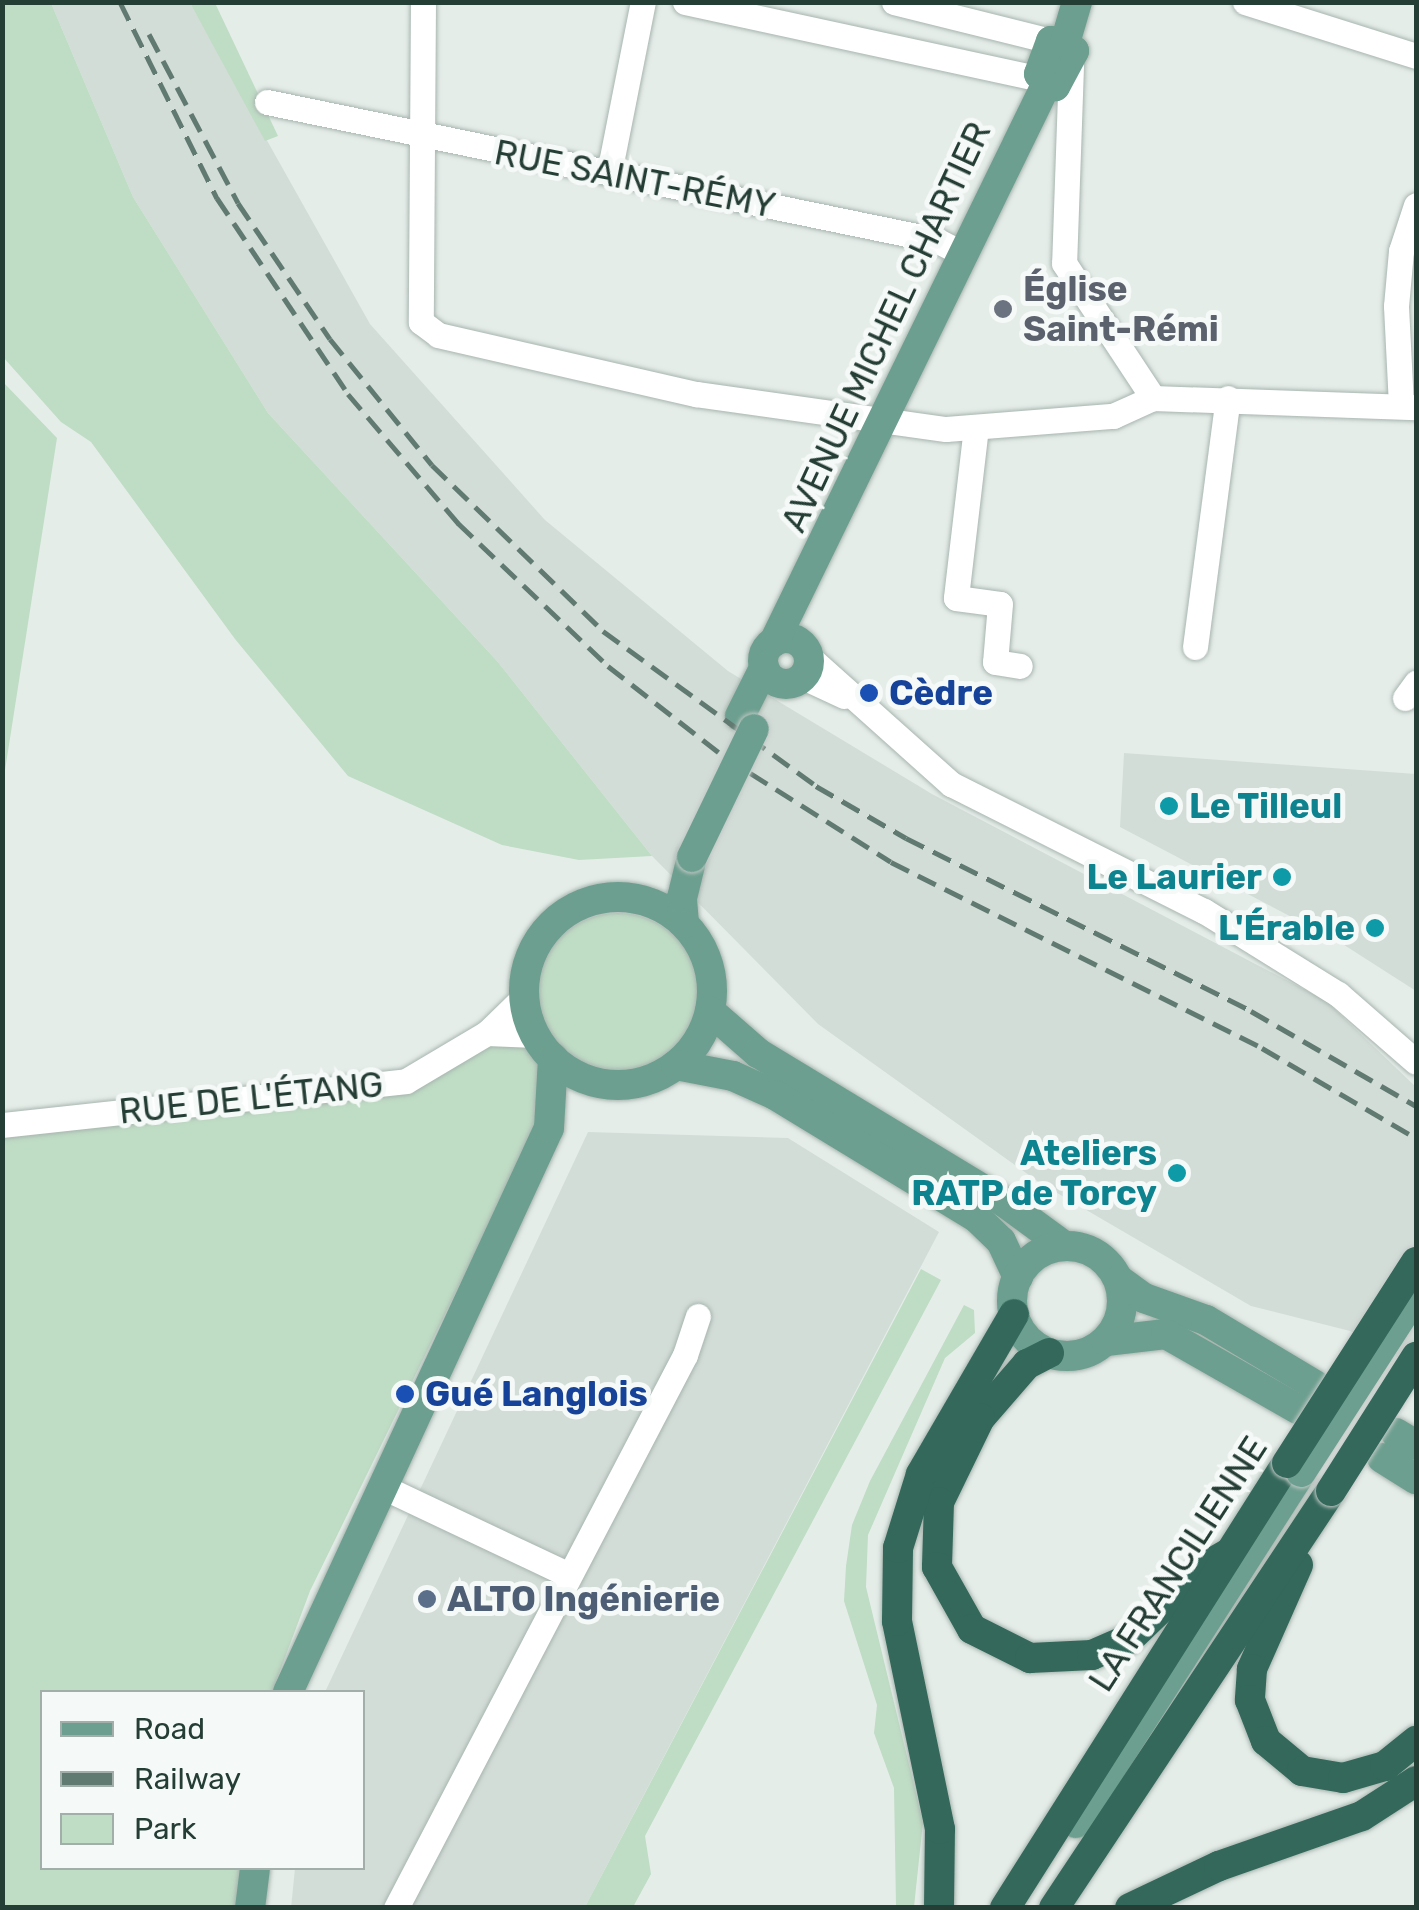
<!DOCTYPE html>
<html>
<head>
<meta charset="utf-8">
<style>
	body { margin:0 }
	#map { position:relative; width:1419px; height:1910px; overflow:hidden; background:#e5ede9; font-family:Rubik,sans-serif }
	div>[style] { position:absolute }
	.built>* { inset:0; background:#d3ddd8 }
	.green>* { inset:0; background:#bfdcc5 }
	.round { border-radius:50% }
	.roads { filter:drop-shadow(0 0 2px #a8b5af) drop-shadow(0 0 2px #a8b5af) }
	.minor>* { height:25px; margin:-12.5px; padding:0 12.5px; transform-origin:12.5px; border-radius:12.5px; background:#fff }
	.major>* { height:30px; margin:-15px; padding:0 15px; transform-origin:15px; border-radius:15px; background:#6c9f8f }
	.major>.ring { margin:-15px; padding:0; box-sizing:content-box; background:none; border:30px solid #6c9f8f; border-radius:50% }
	.highway>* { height:30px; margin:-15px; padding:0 15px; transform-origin:15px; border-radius:15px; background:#33685a }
	.rail>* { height:5px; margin-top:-2.5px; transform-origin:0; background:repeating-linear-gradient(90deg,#607971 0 20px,transparent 0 30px) }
	.bridges { filter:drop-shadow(0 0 2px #c2c9c6) drop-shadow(0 0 2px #c2c9c6) }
	.major-bridge>* { height:30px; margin:-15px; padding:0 15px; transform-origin:15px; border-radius:15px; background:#6c9f8f }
	.highway-bridge>* { height:30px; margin:-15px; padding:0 15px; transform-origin:15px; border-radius:15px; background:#33685a }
	.dots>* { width:28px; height:28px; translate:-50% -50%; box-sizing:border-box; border:5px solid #f5f9f7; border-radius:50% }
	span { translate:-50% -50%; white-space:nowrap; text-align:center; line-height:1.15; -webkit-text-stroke:10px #f5f9f7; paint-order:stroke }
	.street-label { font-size:35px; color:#253e35 }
	.worship-label { font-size:35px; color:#5b616d; font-weight:700 }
	.left { translate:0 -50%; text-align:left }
	.transit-label { font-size:35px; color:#164399; font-weight:700 }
	.culture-label { font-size:35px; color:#0d838f; font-weight:700 }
	.right { translate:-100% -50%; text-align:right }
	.service-label { font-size:35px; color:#4e5e75; font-weight:700 }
	.frame { position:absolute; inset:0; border:5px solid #253e35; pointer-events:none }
	.legend { position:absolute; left:40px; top:1690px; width:325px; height:180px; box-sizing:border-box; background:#f5f9f7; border:2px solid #a2aea9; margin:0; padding:12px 18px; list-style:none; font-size:30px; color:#253e35 }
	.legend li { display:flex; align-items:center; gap:20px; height:50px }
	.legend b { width:50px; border:2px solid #a2aea9 }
</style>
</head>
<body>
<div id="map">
	<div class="built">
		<i style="clip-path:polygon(51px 3px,190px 3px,370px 324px,545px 520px,728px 671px,932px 794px,1326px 1001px,1416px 1087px,1416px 1367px,1350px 1331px,1251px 1306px,1040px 1183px,818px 1024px,652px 856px,497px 661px,268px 413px,133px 197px)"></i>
		<i style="clip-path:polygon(1124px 753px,1416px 774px,1416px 991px,1341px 943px,1120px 827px)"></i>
		<i style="clip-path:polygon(588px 1132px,788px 1138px,939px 1232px,585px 1907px,291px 1908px,295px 1868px,362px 1868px,362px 1692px,325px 1692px)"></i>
	</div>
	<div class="green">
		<i style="clip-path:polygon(3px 2px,51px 3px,133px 197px,268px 413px,497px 661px,652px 856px,579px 860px,502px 845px,348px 776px,235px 639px,91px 442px,61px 422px,3px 357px)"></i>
		<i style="clip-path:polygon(190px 3px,215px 3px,278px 136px,265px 141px)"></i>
		<i style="clip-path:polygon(3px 382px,57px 438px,3px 783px)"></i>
		<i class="round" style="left:537px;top:913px;width:162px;height:162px"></i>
		<i style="clip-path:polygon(500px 1039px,523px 1041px,538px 1056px,545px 1078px,533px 1134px,310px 1591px,272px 1692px,42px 1692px,42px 1868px,244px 1868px,241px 1907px,3px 1907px,3px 1138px,335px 1101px,432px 1081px)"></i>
		<i style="clip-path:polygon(921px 1269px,941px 1280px,645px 1836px,651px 1874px,633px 1907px,585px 1907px)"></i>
		<i style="clip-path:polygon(964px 1305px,974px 1310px,975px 1333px,945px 1358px,868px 1535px,866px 1587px,923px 1822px,914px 1907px,896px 1907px,894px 1788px,874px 1733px,877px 1705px,844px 1601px,846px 1566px,852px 1525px,870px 1481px)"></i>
	</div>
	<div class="roads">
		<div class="minor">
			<i style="left:423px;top:2px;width:320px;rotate:90.4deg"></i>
			<i style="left:421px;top:322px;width:21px;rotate:37deg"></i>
			<i style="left:438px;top:335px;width:265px;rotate:12.9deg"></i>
			<i style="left:696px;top:394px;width:252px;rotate:8deg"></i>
			<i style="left:946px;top:429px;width:168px;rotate:-4.5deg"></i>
			<i style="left:1113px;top:416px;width:44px;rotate:-24.2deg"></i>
			<i style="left:1153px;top:398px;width:263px;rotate:2deg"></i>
			<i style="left:685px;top:2px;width:363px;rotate:12.2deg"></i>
			<i style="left:894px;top:2px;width:162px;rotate:14deg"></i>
			<i style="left:1245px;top:2px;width:179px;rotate:17.5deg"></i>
			<i style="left:1071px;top:66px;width:197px;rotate:92deg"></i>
			<i style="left:1064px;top:263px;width:162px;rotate:56.6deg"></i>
			<i style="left:267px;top:102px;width:683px;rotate:11.66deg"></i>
			<i style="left:936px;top:240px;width:28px;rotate:27deg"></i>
			<i style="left:609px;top:173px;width:174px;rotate:-78.8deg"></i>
			<i style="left:1401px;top:405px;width:99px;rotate:-92.9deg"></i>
			<i style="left:1396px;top:306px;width:55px;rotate:-84.8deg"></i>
			<i style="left:1401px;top:251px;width:48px;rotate:-71.9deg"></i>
			<i style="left:976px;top:427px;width:172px;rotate:96.7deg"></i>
			<i style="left:956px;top:598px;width:44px;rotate:7.8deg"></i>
			<i style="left:1000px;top:604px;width:58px;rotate:94.9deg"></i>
			<i style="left:995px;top:662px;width:25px;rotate:9deg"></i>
			<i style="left:1195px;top:647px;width:251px;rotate:-82.5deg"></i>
			<i style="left:809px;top:657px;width:191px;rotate:41.8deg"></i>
			<i style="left:951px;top:784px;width:283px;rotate:26.7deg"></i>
			<i style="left:1204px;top:911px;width:158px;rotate:31.8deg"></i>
			<i style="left:1338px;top:994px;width:103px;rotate:41.1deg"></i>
			<i style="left:803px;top:677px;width:45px;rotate:24.9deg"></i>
			<i style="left:1405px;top:698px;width:19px;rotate:-54deg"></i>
			<i style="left:487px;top:1033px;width:48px;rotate:2.4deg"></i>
			<i style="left:2px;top:1125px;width:406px;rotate:-6.2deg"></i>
			<i style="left:406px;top:1081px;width:94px;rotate:-30.7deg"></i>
			<i style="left:487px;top:1033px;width:53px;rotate:-44.2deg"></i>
			<i style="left:385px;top:1488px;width:201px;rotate:25.3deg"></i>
			<i style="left:396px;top:1908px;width:624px;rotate:-62.41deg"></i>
			<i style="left:685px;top:1355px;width:41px;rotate:-71.6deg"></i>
		</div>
		<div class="major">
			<i style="left:1051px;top:41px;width:25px;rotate:23deg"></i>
			<i style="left:1074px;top:51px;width:40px;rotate:118deg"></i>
			<i style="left:1055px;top:86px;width:20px;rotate:-143deg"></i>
			<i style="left:1039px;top:74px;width:35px;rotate:-70deg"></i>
			<i style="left:1065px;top:43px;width:43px;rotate:-73.7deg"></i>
			<i class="ring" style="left:763px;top:638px;width:16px;height:16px"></i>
			<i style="left:774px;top:642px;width:620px;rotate:-63.97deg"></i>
			<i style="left:740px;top:716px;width:54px;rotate:-63.4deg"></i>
			<i class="ring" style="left:524px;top:897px;width:158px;height:158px"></i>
			<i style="left:684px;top:923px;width:25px;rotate:-95deg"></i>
			<i style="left:682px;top:898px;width:42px;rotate:-76.3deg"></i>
			<i style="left:710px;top:1011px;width:64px;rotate:41.2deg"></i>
			<i style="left:758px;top:1053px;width:288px;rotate:31.2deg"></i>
			<i style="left:1004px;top:1202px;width:73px;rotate:36.1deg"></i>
			<i style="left:676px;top:1065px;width:58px;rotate:10.9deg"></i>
			<i style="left:733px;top:1076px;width:46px;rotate:24.3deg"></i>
			<i style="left:775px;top:1095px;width:237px;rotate:31.3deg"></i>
			<i style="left:977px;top:1218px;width:33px;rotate:44deg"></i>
			<i style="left:1001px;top:1241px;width:40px;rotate:65deg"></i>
			<i class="ring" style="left:1012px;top:1246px;width:80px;height:80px"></i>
			<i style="left:1119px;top:1280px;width:31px;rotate:36deg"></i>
			<i style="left:1144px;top:1298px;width:66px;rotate:19.5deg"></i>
			<i style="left:1206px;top:1320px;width:127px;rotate:30.8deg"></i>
			<i style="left:1106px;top:1341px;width:60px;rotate:-6.7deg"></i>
			<i style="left:1166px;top:1334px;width:153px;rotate:29.7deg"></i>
			<i style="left:1396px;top:1433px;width:23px;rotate:31deg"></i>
			<i style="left:1382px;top:1458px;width:40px;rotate:32deg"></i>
			<i style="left:288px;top:1692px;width:621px;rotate:-65.17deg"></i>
			<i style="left:549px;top:1128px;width:70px;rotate:-86.7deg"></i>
			<i style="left:1076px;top:1823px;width:417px;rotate:-57.3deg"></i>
			<i style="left:250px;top:1908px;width:40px;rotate:-82.9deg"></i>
		</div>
		<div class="highway">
			<i style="left:1049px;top:1353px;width:25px;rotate:153deg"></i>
			<i style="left:1027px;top:1364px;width:72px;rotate:131deg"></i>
			<i style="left:980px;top:1418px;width:93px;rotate:116deg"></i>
			<i style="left:939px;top:1502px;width:65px;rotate:91.8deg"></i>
			<i style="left:937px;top:1567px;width:71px;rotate:60.6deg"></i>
			<i style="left:972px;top:1629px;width:65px;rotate:26.6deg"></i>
			<i style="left:1030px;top:1658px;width:62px;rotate:-2.8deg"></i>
			<i style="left:1092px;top:1655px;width:40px;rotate:-23.4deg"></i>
			<i style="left:1129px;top:1639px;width:103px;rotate:-43.8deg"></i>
			<i style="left:1203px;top:1568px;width:30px;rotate:-30deg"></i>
			<i style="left:1298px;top:1565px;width:114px;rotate:113.9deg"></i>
			<i style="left:1252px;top:1669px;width:31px;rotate:94deg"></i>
			<i style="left:1250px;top:1700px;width:44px;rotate:68.7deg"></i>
			<i style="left:1266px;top:1741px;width:47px;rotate:39.8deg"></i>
			<i style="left:1302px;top:1771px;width:42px;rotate:9.7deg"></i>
			<i style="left:1343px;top:1778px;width:44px;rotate:-15.9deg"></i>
			<i style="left:1385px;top:1766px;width:40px;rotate:-39deg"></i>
			<i style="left:939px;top:1908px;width:79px;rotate:-89.3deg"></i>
			<i style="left:940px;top:1829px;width:212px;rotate:-101.7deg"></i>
			<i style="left:897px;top:1621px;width:73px;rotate:-89.2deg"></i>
			<i style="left:898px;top:1548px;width:77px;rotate:-72.7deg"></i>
			<i style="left:921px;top:1474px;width:185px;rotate:-59.8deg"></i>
			<i style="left:1005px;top:1908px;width:527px;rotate:-57.64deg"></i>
			<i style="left:1054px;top:1908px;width:501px;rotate:-56.41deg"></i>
			<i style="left:1130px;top:1908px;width:98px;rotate:-25.3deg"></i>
			<i style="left:1219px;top:1866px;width:151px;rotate:-19.3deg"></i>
			<i style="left:1362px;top:1816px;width:64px;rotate:-32.9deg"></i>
		</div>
	</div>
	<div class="rail">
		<i style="left:120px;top:2px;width:219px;rotate:63.7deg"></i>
		<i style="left:217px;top:198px;width:236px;rotate:56.2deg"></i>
		<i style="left:348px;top:394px;width:170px;rotate:49.5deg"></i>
		<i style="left:458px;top:523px;width:207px;rotate:43.6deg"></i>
		<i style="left:608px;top:666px;width:148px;rotate:37.9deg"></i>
		<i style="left:725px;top:757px;width:196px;rotate:32.3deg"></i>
		<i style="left:891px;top:862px;width:415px;rotate:26.6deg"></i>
		<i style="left:1262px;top:1048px;width:178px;rotate:30.3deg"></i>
		<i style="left:149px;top:34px;width:191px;rotate:62.2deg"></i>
		<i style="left:238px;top:203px;width:164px;rotate:55.9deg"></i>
		<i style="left:330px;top:339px;width:162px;rotate:51deg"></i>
		<i style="left:432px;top:465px;width:238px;rotate:44.1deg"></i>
		<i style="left:603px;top:631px;width:263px;rotate:36deg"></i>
		<i style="left:816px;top:786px;width:104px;rotate:30deg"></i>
		<i style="left:906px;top:838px;width:386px;rotate:26.6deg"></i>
		<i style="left:1251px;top:1011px;width:190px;rotate:29.9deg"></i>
	</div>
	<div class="bridges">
		<div class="major-bridge">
			<i style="left:692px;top:857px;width:142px;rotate:-64.2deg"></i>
			<i style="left:1301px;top:1472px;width:212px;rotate:-57.1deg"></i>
		</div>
		<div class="highway-bridge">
			<i style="left:1287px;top:1463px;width:239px;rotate:-57.3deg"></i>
			<i style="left:1331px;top:1491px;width:159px;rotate:-57.6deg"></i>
		</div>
	</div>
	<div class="dots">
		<i style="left:1003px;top:309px;background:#6b7280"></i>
		<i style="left:869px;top:693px;background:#1a4fb4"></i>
		<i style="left:1169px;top:806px;background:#0f9aa8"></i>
		<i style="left:1282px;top:877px;background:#0f9aa8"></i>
		<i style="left:1375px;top:928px;background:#0f9aa8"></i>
		<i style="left:1177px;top:1173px;background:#0f9aa8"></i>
		<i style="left:405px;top:1394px;background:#1a4fb4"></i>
		<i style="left:427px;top:1599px;background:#5c6f8a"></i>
	</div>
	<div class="street-label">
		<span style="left:635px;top:179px;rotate:11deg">RUE SAINT-RÉMY</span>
		<span style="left:886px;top:327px;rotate:-65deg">AVENUE MICHEL CHARTIER</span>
		<span style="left:251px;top:1098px;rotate:-6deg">RUE DE L'ÉTANG</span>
		<span style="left:1178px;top:1564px;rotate:-57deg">LA FRANCILIENNE</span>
	</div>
	<div class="worship-label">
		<span class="left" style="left:1023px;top:309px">Église<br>Saint-Rémi</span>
	</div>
	<div class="transit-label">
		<span class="left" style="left:889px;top:693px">Cèdre</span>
		<span class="left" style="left:425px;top:1394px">Gué Langlois</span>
	</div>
	<div class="culture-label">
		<span class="left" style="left:1189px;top:806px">Le Tilleul</span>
		<span class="right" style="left:1262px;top:877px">Le Laurier</span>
		<span class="right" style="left:1355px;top:928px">L'Érable</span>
		<span class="right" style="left:1157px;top:1173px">Ateliers<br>RATP de Torcy</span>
	</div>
	<div class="service-label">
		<span class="left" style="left:447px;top:1599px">ALTO Ingénierie</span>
	</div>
	<div class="frame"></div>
	<ul class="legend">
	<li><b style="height:12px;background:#6c9f8f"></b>Road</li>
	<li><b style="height:12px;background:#607971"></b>Railway</li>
	<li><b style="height:28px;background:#bfdcc5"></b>Park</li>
	</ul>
</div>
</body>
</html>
